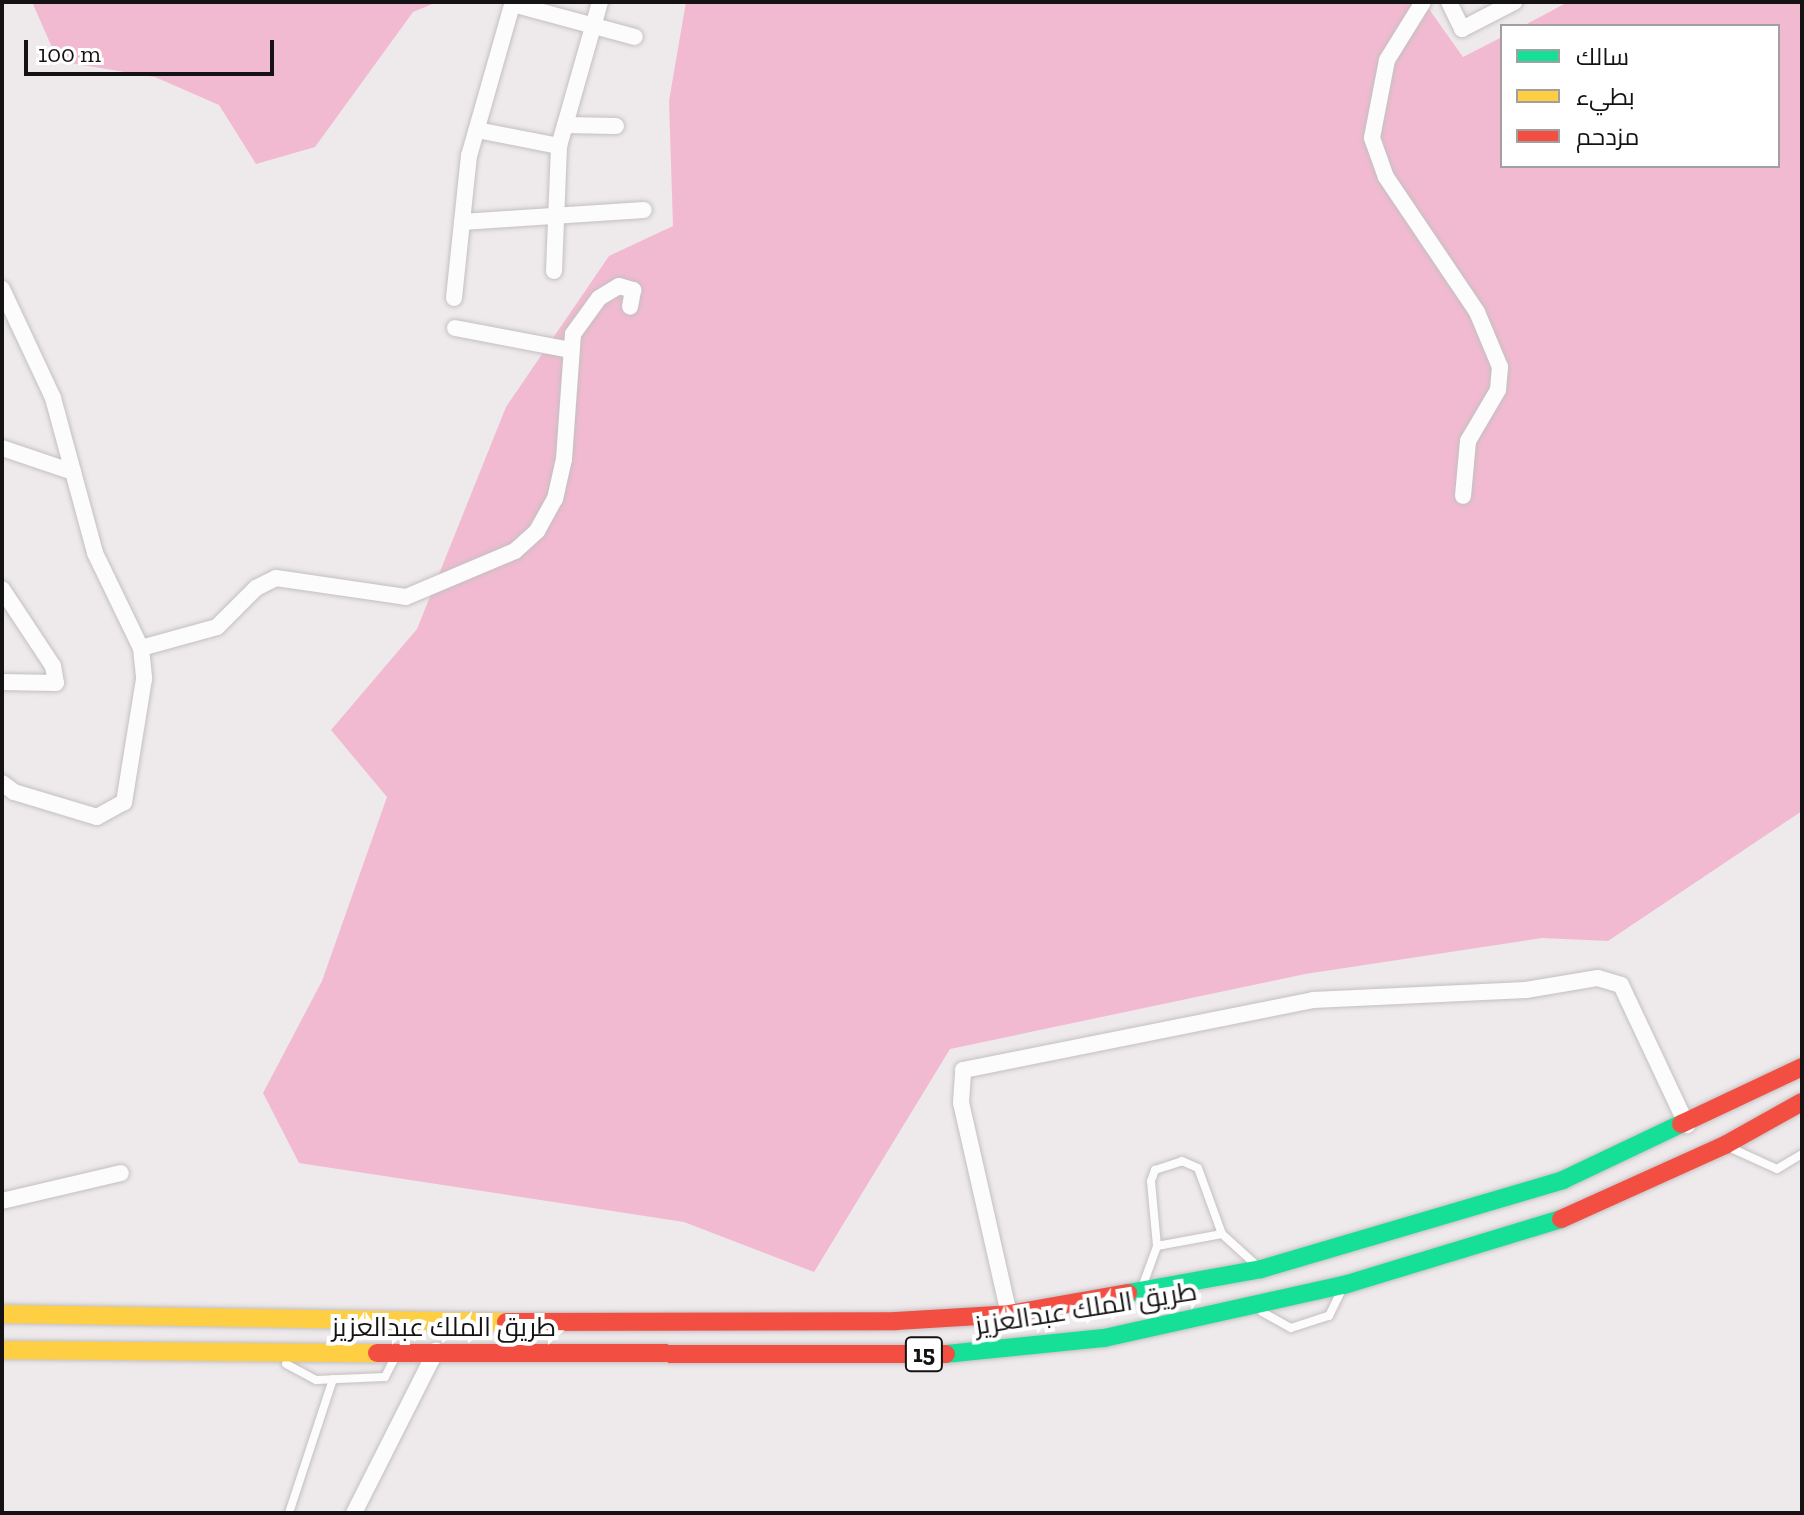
<!DOCTYPE html>
<html>
<head>
<meta charset="utf-8">
<style>
	body { margin:0 }
	#map { position:relative; width:1804px; height:1515px; overflow:hidden; background:#eee9eb; font-family:"Zilla Slab",Cairo,serif }
	div>[style] { position:absolute }
	.green>* { inset:0; background:#f1bad0 }
	.roads { filter:drop-shadow(0 0 2px #c4c0c1) drop-shadow(0 0 2px #c4c0c1) }
	.lane>* { height:8px; margin:-4px; padding:0 4px; transform-origin:4px; border-radius:4px; background:#fcfcfc }
	.street>* { height:16px; margin:-8px; padding:0 8px; transform-origin:8px; border-radius:8px; background:#fcfcfc }
	.fast>* { height:18px; margin:-9px; padding:0 9px; transform-origin:9px; border-radius:9px; background:#16e098 }
	.slow>* { height:18px; margin:-9px; padding:0 9px; transform-origin:9px; border-radius:9px; background:#ffcf43 }
	.jam>* { height:18px; margin:-9px; padding:0 9px; transform-origin:9px; border-radius:9px; background:#f24e42 }
	span { translate:-50% -50%; white-space:nowrap; text-align:center; line-height:1.15; -webkit-text-stroke:8px #fff; paint-order:stroke }
	.shield-label span { padding:2px 6px; background:#fff; border:2px solid; border-radius:6px; -webkit-text-stroke-width:0 }
	.shield-label { font-size:24px; color:#151213; font-weight:700 }
	.street-label { font-size:26px; color:#151213 }
	.frame { position:absolute; inset:0; border:4px solid #151213; pointer-events:none }
	.legend { position:absolute; left:1500px; top:24px; width:280px; height:144px; box-sizing:border-box; background:#fff; border:2px solid #a1a0a1; margin:0; padding:10px 14px; list-style:none; font-size:24px; color:#151213 }
	.legend li { display:flex; align-items:center; gap:16px; height:40px }
	.legend b { width:40px; border:2px solid #a1a0a1 }
	.scale { position:absolute; left:24px; top:40px; width:250px; height:36px; box-sizing:border-box; border:4px solid #151213; border-top:0; padding-left:10px; font-size:24px; line-height:28px; white-space:nowrap; color:#151213; -webkit-text-stroke:6px #fff; paint-order:stroke }
</style>
</head>
<body>
<div id="map">
	<div class="green">
		<i style="clip-path:polygon(32px 2px,437px 2px,413px 12px,315px 147px,256px 164px,219px 105px,155px 77px,58px 61px)"></i>
		<i style="clip-path:polygon(686px 2px,1424px 2px,1463px 57px,1502px 37px,1502px 166px,1778px 166px,1778px 26px,1523px 26px,1568px 2px,1802px 2px,1802px 811px,1608px 941px,1542px 938px,1305px 974px,950px 1049px,814px 1272px,684px 1222px,299px 1163px,263px 1093px,322px 981px,387px 797px,331px 730px,417px 629px,506px 407px,609px 256px,673px 226px,669px 101px)"></i>
	</div>
	<div class="roads">
		<div class="lane">
			<i style="left:1733px;top:1149px;width:48px;rotate:24.4deg"></i>
			<i style="left:1777px;top:1169px;width:29px;rotate:-31deg"></i>
			<i style="left:1157px;top:1246px;width:66px;rotate:-10.5deg"></i>
			<i style="left:1144px;top:1282px;width:38px;rotate:-70deg"></i>
			<i style="left:1157px;top:1246px;width:65px;rotate:-95.3deg"></i>
			<i style="left:1151px;top:1181px;width:12px;rotate:-70deg"></i>
			<i style="left:1155px;top:1170px;width:28px;rotate:-18deg"></i>
			<i style="left:1182px;top:1161px;width:17px;rotate:24deg"></i>
			<i style="left:1198px;top:1168px;width:70px;rotate:70deg"></i>
			<i style="left:1222px;top:1234px;width:42px;rotate:42.1deg"></i>
			<i style="left:1262px;top:1312px;width:33px;rotate:29deg"></i>
			<i style="left:1291px;top:1328px;width:40px;rotate:-18deg"></i>
			<i style="left:1329px;top:1316px;width:25px;rotate:-64deg"></i>
			<i style="left:286px;top:1364px;width:34px;rotate:28deg"></i>
			<i style="left:316px;top:1380px;width:69px;rotate:-2.5deg"></i>
			<i style="left:385px;top:1377px;width:20px;rotate:-63deg"></i>
			<i style="left:289px;top:1513px;width:141px;rotate:-71.8deg"></i>
		</div>
		<div class="street">
			<i style="left:1423px;top:2px;width:68px;rotate:121.8deg"></i>
			<i style="left:1387px;top:60px;width:79px;rotate:100.9deg"></i>
			<i style="left:1372px;top:138px;width:41px;rotate:70.3deg"></i>
			<i style="left:1386px;top:177px;width:163px;rotate:56deg"></i>
			<i style="left:1477px;top:312px;width:60px;rotate:67.3deg"></i>
			<i style="left:1500px;top:367px;width:23px;rotate:95deg"></i>
			<i style="left:1498px;top:390px;width:59px;rotate:120.5deg"></i>
			<i style="left:1468px;top:441px;width:55px;rotate:95.2deg"></i>
			<i style="left:1449px;top:2px;width:30px;rotate:64deg"></i>
			<i style="left:1462px;top:29px;width:59px;rotate:-27.4deg"></i>
			<i style="left:513px;top:4px;width:126px;rotate:15.1deg"></i>
			<i style="left:565px;top:125px;width:51px;rotate:1.1deg"></i>
			<i style="left:477px;top:130px;width:84px;rotate:11deg"></i>
			<i style="left:462px;top:222px;width:182px;rotate:-3.8deg"></i>
			<i style="left:554px;top:271px;width:125px;rotate:-87.7deg"></i>
			<i style="left:559px;top:146px;width:150px;rotate:-74.1deg"></i>
			<i style="left:2px;top:289px;width:120px;rotate:64.9deg"></i>
			<i style="left:53px;top:398px;width:161px;rotate:74.8deg"></i>
			<i style="left:95px;top:553px;width:106px;rotate:64.2deg"></i>
			<i style="left:141px;top:648px;width:31px;rotate:84deg"></i>
			<i style="left:144px;top:679px;width:125px;rotate:99.2deg"></i>
			<i style="left:124px;top:802px;width:31px;rotate:151deg"></i>
			<i style="left:97px;top:817px;width:87px;rotate:-163.2deg"></i>
			<i style="left:14px;top:792px;width:15px;rotate:-143deg"></i>
			<i style="left:454px;top:298px;width:143px;rotate:-84deg"></i>
			<i style="left:469px;top:156px;width:160px;rotate:-74.1deg"></i>
			<i style="left:455px;top:328px;width:117px;rotate:10.8deg"></i>
			<i style="left:2px;top:448px;width:75px;rotate:18.7deg"></i>
			<i style="left:2px;top:589px;width:92px;rotate:56.5deg"></i>
			<i style="left:53px;top:666px;width:17px;rotate:80deg"></i>
			<i style="left:56px;top:683px;width:54px;rotate:-178.9deg"></i>
			<i style="left:141px;top:648px;width:79px;rotate:-15.4deg"></i>
			<i style="left:217px;top:627px;width:55px;rotate:-45deg"></i>
			<i style="left:256px;top:588px;width:22px;rotate:-27deg"></i>
			<i style="left:276px;top:578px;width:131px;rotate:8.3deg"></i>
			<i style="left:406px;top:597px;width:118px;rotate:-22.9deg"></i>
			<i style="left:515px;top:551px;width:30px;rotate:-42deg"></i>
			<i style="left:537px;top:531px;width:37px;rotate:-61deg"></i>
			<i style="left:555px;top:499px;width:41px;rotate:-77.3deg"></i>
			<i style="left:564px;top:459px;width:125px;rotate:-85.9deg"></i>
			<i style="left:573px;top:334px;width:44px;rotate:-54.2deg"></i>
			<i style="left:599px;top:298px;width:23px;rotate:-31deg"></i>
			<i style="left:619px;top:286px;width:15px;rotate:16deg"></i>
			<i style="left:633px;top:290px;width:17px;rotate:100deg"></i>
			<i style="left:2px;top:1201px;width:122px;rotate:-13.2deg"></i>
			<i style="left:1009px;top:1314px;width:217px;rotate:-102.8deg"></i>
			<i style="left:961px;top:1102px;width:32px;rotate:-86deg"></i>
			<i style="left:963px;top:1070px;width:357px;rotate:-11.3deg"></i>
			<i style="left:1313px;top:1000px;width:213px;rotate:-2.7deg"></i>
			<i style="left:1526px;top:990px;width:73px;rotate:-9.5deg"></i>
			<i style="left:1598px;top:978px;width:24px;rotate:17deg"></i>
			<i style="left:1621px;top:985px;width:155px;rotate:64.8deg"></i>
			<i style="left:354px;top:1513px;width:182px;rotate:-63.2deg"></i>
		</div>
		<div class="fast">
			<i style="left:1128px;top:1293px;width:135px;rotate:-10.2deg"></i>
			<i style="left:1261px;top:1269px;width:315px;rotate:-16.4deg"></i>
			<i style="left:1563px;top:1180px;width:131px;rotate:-25.4deg"></i>
			<i style="left:946px;top:1354px;width:159px;rotate:-5.8deg"></i>
			<i style="left:1104px;top:1338px;width:246px;rotate:-12.5deg"></i>
			<i style="left:1344px;top:1285px;width:227px;rotate:-16.9deg"></i>
		</div>
		<div class="slow">
			<i style="left:2px;top:1314px;width:504px;rotate:0.91deg"></i>
			<i style="left:2px;top:1350px;width:375px;rotate:0.5deg"></i>
		</div>
		<div class="jam">
			<i style="left:1681px;top:1124px;width:134px;rotate:-25.2deg"></i>
			<i style="left:1561px;top:1219px;width:180px;rotate:-24.3deg"></i>
			<i style="left:1725px;top:1145px;width:88px;rotate:-29.2deg"></i>
			<i style="left:506px;top:1322px;width:390px;rotate:-0.1deg"></i>
			<i style="left:896px;top:1321px;width:113px;rotate:-3.5deg"></i>
			<i style="left:1009px;top:1314px;width:121px;rotate:-10deg"></i>
			<i style="left:377px;top:1353px;width:569px;rotate:0.1deg"></i>
		</div>
	</div>
	<div class="shield-label">
		<span style="left:924px;top:1354px">15</span>
	</div>
	<div class="street-label">
		<span style="left:1086px;top:1309px;rotate:-9deg">طريق الملك عبدالعزيز</span>
		<span style="left:444px;top:1328px">طريق الملك عبدالعزيز</span>
	</div>
	<div class="frame"></div>
	<ul class="legend">
	<li><b style="height:10px;background:#16e098"></b>سالك</li>
	<li><b style="height:10px;background:#ffcf43"></b>بطيء</li>
	<li><b style="height:10px;background:#f24e42"></b>مزدحم</li>
	</ul>
	<div class="scale">100 m</div>
</div>
</body>
</html>
